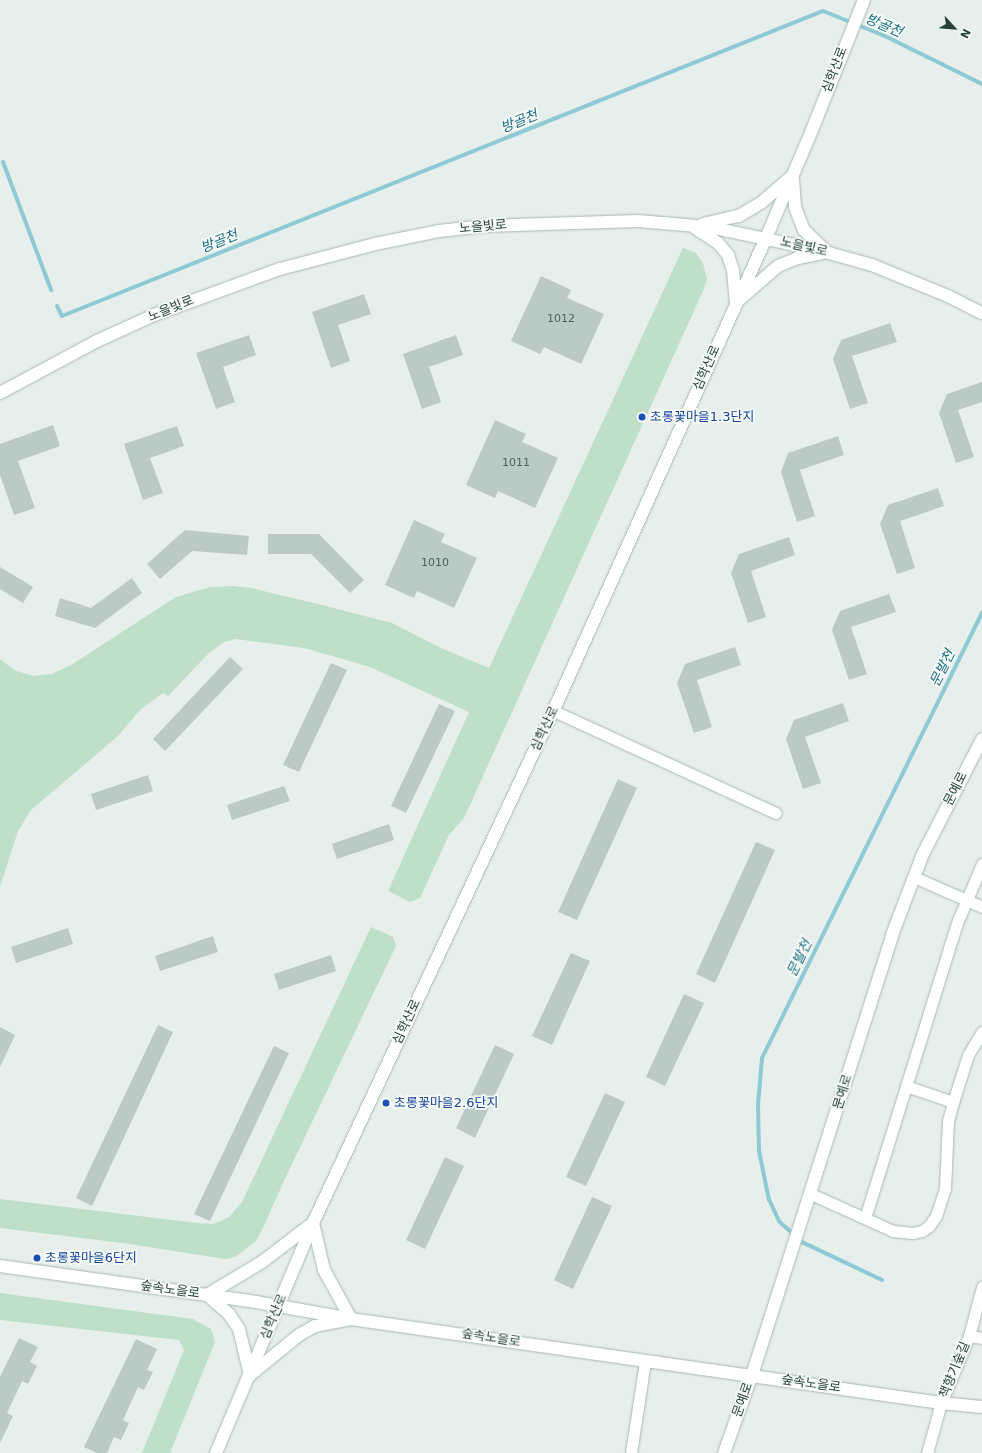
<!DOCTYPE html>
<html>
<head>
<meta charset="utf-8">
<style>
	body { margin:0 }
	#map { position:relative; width:982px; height:1453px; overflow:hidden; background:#e6efeb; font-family:"DejaVu Sans","Noto Sans KR",sans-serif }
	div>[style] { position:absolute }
	.green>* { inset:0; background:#bfe0c8 }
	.stream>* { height:4px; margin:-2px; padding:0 2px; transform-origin:2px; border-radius:2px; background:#8ec9d4 }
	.building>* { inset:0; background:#bbcac4 }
	.roads { filter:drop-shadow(0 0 1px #a8b8b2) drop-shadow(0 0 1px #a8b8b2) }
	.minor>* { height:11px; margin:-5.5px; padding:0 5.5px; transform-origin:5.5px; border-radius:5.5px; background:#fff }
	.tertiary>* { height:12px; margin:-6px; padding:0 6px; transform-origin:6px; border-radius:6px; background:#fff }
	.dots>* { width:11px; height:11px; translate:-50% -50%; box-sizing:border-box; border:2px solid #f7fbf9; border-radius:50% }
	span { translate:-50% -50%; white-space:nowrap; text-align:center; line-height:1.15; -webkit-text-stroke:3.5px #f7fbf9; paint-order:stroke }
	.number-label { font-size:11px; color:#4a645c }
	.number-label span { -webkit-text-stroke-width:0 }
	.street-label { font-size:13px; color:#24423a }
	.transit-label { font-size:13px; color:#164399 }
	.left { translate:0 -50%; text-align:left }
	.water-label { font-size:14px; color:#1c6f80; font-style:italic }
	.north { position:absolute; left:934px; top:8px; width:40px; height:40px; -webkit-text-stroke:3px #f7fbf9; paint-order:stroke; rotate:116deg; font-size:11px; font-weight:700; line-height:16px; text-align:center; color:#24423a }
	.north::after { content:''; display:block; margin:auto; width:14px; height:18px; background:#24423a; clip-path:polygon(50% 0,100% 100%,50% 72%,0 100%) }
</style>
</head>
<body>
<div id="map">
	<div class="green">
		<i style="clip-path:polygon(683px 248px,696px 253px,703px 263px,707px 279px,703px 291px,464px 818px,449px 835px,420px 898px,410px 902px,388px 891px,469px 712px,370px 667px,304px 648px,236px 639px,224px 642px,209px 653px,168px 696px,163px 693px,141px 709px,118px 736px,31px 810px,18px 831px,0 887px,0 659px,14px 670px,33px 676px,52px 674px,71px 665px,176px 597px,210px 587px,233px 586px,251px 588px,318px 604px,392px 623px,441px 648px,489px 668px)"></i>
		<i style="clip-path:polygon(371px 927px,393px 937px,396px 946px,283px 1183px,263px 1228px,256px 1241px,247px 1248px,235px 1257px,226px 1259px,122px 1243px,0 1228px,0 1199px,197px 1223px,214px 1224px,229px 1217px,242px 1202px)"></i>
		<i style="clip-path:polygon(0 1293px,193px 1319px,211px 1329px,215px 1342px,170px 1453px,142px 1453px,184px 1350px,179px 1340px,0 1320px)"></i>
	</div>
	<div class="stream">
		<i style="left:3px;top:162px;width:137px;rotate:69.4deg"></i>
		<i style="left:57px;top:306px;width:11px;rotate:63deg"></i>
		<i style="left:62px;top:316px;width:820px;rotate:-21.84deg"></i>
		<i style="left:823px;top:11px;width:67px;rotate:22deg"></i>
		<i style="left:885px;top:36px;width:108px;rotate:26.3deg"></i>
		<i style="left:882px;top:1280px;width:89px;rotate:-154.6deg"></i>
		<i style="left:802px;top:1242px;width:31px;rotate:-138deg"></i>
		<i style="left:779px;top:1221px;width:23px;rotate:-115deg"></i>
		<i style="left:769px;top:1200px;width:50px;rotate:-101.5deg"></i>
		<i style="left:759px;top:1151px;width:46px;rotate:-91.2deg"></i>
		<i style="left:758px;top:1105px;width:47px;rotate:-85.1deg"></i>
		<i style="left:762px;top:1058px;width:497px;rotate:-63.7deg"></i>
	</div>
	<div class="building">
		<i style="clip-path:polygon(541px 276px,571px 290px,567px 298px,604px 314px,581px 364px,544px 347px,540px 354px,511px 341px)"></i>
		<i style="clip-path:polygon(364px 294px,371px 314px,338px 325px,350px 361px,331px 368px,312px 312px)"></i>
		<i style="clip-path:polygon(890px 323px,897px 342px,852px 356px,868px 403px,850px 409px,833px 359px,841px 340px)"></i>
		<i style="clip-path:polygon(249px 335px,256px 355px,223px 367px,235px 402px,216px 409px,196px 353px)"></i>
		<i style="clip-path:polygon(456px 335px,463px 355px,429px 367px,441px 402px,422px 409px,403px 354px)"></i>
		<i style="clip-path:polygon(982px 382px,982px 402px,958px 410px,974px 457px,956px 463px,939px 413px,947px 394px)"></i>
		<i style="clip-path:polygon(495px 420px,526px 434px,522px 442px,558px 458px,535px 508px,498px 491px,495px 498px,466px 485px)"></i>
		<i style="clip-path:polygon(53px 425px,60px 446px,18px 461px,35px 508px,14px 515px,0 475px,0 444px)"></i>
		<i style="clip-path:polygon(177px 426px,184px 446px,150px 458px,163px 493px,143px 500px,124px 444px)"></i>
		<i style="clip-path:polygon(838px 436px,844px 455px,800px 470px,815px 516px,797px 522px,781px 472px,788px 453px)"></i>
		<i style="clip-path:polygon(938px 488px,944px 506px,900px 521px,915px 568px,897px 574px,880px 524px,888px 505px)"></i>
		<i style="clip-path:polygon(414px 520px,445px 534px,441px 542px,477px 558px,454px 608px,417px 591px,414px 598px,385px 585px)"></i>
		<i style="clip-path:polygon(185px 530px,249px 536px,247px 555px,192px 551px,160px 579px,147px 564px)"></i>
		<i style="clip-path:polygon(268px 534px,319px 534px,364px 580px,350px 593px,311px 554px,268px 554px)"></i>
		<i style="clip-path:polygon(789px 537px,795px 555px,751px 571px,766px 617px,748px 623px,731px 573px,739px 554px)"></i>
		<i style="clip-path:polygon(0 567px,33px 587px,23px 603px,0 589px)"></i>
		<i style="clip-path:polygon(132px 578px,142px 593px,95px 628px,55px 616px,60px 598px,91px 608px)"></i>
		<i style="clip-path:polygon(889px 594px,896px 612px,851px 627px,867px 674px,849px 680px,832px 630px,840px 611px)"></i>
		<i style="clip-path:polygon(735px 647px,741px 665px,697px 680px,712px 727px,694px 733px,677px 683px,685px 664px)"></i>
		<i style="clip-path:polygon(230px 657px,243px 669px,165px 751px,153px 739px)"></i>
		<i style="clip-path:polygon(331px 663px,347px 670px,299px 772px,283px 765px)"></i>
		<i style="clip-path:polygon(843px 703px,849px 721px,805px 737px,821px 783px,803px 789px,786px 739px,794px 720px)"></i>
		<i style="clip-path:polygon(439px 704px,455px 711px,406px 813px,391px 806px)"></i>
		<i style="clip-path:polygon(148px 775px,153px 791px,96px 810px,91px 794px)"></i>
		<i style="clip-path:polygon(618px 779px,637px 788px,577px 920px,558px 912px)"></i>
		<i style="clip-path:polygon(284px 786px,290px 801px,232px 820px,227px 805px)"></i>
		<i style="clip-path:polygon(389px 824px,394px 840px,337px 859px,332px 844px)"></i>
		<i style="clip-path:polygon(756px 842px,775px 850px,715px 983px,696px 974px)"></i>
		<i style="clip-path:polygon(68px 928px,73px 944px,16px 963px,11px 947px)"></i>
		<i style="clip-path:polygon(213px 936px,218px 952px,160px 971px,155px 956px)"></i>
		<i style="clip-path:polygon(571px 953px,590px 961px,552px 1045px,532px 1036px)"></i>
		<i style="clip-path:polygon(331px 955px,336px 971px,279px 990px,274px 974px)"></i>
		<i style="clip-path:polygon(684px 994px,704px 1003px,665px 1086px,646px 1077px)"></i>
		<i style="clip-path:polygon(158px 1025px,173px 1032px,92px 1206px,76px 1198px)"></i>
		<i style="clip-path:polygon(0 1027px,15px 1035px,0 1067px)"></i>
		<i style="clip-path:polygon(495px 1045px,514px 1054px,475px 1138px,456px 1128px)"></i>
		<i style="clip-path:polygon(274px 1046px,289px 1053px,210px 1221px,194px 1214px)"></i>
		<i style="clip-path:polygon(605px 1093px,625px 1102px,586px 1186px,566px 1177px)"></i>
		<i style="clip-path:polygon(445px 1157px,464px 1166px,425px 1249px,406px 1240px)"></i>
		<i style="clip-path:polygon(592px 1197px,612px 1206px,573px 1289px,554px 1280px)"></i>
		<i style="clip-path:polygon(19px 1338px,38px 1347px,30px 1362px,37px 1366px,28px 1384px,22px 1381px,7px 1413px,13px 1416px,0 1443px,0 1377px)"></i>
		<i style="clip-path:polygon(136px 1339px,157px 1349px,147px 1370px,153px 1372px,144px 1390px,138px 1387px,123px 1420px,129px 1423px,121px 1440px,114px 1437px,107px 1453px,97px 1453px,84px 1447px)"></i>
	</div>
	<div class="roads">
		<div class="minor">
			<i style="left:554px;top:711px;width:244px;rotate:24.7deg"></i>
			<i style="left:914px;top:877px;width:74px;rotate:23.8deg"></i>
			<i style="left:906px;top:1086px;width:50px;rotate:18.8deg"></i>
			<i style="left:811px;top:1194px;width:90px;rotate:24.3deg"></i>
			<i style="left:893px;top:1231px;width:20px;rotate:6deg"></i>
			<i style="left:913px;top:1233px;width:9px;rotate:-13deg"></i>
			<i style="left:922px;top:1231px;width:9px;rotate:-36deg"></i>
			<i style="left:929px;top:1226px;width:12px;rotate:-55deg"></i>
			<i style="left:936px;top:1216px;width:28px;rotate:-72deg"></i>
			<i style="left:945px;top:1189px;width:68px;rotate:-87.5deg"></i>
			<i style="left:948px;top:1121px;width:20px;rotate:-75deg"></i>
			<i style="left:953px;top:1102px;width:49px;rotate:-72.3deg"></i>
			<i style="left:968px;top:1055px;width:27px;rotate:-59deg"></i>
			<i style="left:865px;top:1218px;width:283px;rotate:-72.7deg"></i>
			<i style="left:949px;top:948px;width:32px;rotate:-72deg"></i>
			<i style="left:959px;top:918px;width:59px;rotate:-66.9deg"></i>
			<i style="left:969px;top:1336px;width:13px;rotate:9deg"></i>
			<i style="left:631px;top:1453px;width:92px;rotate:-81.3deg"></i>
			<i style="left:927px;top:1453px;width:52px;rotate:-74.4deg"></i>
			<i style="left:941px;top:1403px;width:73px;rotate:-67.3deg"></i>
			<i style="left:969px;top:1336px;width:51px;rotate:-75.1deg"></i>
		</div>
		<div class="tertiary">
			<i style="left:793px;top:179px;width:28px;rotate:86deg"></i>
			<i style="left:795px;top:207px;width:25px;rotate:69deg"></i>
			<i style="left:804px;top:230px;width:30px;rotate:44deg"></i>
			<i style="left:703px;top:224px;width:37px;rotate:-13deg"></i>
			<i style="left:739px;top:216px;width:26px;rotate:-31deg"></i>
			<i style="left:761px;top:203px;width:40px;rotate:-41deg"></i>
			<i style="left:695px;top:228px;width:27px;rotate:33deg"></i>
			<i style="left:718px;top:243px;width:16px;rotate:50deg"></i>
			<i style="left:728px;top:255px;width:16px;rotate:72deg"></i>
			<i style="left:733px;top:270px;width:32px;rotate:85deg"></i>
			<i style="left:740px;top:299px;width:50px;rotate:-41deg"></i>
			<i style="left:778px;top:266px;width:22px;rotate:-22deg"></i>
			<i style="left:798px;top:258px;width:25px;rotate:-11deg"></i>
			<i style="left:0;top:393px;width:110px;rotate:-28.2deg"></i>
			<i style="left:97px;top:341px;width:63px;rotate:-24.5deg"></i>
			<i style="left:154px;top:315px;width:134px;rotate:-20.1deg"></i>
			<i style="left:280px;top:269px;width:98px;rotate:-14.7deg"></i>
			<i style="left:375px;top:244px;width:65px;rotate:-11.5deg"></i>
			<i style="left:439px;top:231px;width:45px;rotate:-6.3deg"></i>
			<i style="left:484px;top:226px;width:154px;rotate:-1.9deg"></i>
			<i style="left:638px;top:221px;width:71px;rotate:4.8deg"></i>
			<i style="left:709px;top:227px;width:111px;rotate:11.9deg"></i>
			<i style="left:818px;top:250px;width:56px;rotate:15.5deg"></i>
			<i style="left:872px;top:265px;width:82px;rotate:22.2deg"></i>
			<i style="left:948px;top:296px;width:38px;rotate:27deg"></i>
			<i style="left:313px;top:1223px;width:48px;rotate:76.8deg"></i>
			<i style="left:324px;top:1270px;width:56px;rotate:61.1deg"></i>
			<i style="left:351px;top:1319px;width:37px;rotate:169deg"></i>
			<i style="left:315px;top:1326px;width:18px;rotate:151deg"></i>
			<i style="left:299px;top:1335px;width:63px;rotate:140.8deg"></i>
			<i style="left:250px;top:1375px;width:47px;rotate:-103.4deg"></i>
			<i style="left:239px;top:1329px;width:18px;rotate:-124deg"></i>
			<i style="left:229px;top:1314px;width:29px;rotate:-139deg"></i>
			<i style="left:207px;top:1295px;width:64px;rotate:-31deg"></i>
			<i style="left:262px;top:1262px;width:64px;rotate:-37.4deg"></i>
			<i style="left:0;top:1266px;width:259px;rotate:8deg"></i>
			<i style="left:256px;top:1302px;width:97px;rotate:10.1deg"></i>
			<i style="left:351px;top:1319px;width:596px;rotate:8.1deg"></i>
			<i style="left:941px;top:1403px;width:41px;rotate:5.6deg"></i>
			<i style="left:216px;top:1453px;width:250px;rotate:-67.1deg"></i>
			<i style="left:313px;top:1223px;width:582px;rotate:-64.89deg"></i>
			<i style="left:560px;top:696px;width:502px;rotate:-65.78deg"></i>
			<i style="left:766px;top:238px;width:117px;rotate:-66.9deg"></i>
			<i style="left:812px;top:130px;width:140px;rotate:-68.2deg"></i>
			<i style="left:724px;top:1453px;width:83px;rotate:-70.3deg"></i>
			<i style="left:752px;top:1375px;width:462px;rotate:-72.3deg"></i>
			<i style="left:892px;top:935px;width:87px;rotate:-69.1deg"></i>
			<i style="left:923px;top:854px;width:129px;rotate:-62.8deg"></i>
		</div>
	</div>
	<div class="dots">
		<i style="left:642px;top:417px;background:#1a4fb4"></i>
		<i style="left:386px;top:1103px;background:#1a4fb4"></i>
		<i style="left:37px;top:1258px;background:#1a4fb4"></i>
	</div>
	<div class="number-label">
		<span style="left:561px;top:319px">1012</span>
		<span style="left:516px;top:463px">1011</span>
		<span style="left:435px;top:563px">1010</span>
	</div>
	<div class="street-label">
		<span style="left:835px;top:70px;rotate:-69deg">심학산로</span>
		<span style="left:483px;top:227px;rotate:-5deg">노을빛로</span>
		<span style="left:804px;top:247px;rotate:13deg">노을빛로</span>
		<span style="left:171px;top:309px;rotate:-22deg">노을빛로</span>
		<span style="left:707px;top:368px;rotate:-66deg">심학산로</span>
		<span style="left:545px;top:729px;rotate:-65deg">심학산로</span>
		<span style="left:956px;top:789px;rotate:-63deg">문예로</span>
		<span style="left:407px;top:1022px;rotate:-65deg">심학산로</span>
		<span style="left:843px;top:1092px;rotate:-73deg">문예로</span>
		<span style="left:170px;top:1290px;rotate:8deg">숲속노을로</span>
		<span style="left:274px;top:1317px;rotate:-67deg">심학산로</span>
		<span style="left:491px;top:1338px;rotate:9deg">숲속노을로</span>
		<span style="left:955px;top:1370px;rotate:-68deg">책향기숲길</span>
		<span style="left:811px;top:1384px;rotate:8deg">숲속노을로</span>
		<span style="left:743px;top:1400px;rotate:-70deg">문예로</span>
	</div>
	<div class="transit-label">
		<span class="left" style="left:650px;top:417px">초롱꽃마을1.3단지</span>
		<span class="left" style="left:394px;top:1103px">초롱꽃마을2.6단지</span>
		<span class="left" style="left:45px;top:1258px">초롱꽃마을6단지</span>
	</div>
	<div class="water-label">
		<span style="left:884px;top:25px;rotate:23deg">방골천</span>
		<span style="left:519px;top:121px;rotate:-22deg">방골천</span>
		<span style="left:219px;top:241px;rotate:-22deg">방골천</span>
		<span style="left:942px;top:668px;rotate:-64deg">문발천</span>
		<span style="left:799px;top:958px;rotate:-64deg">문발천</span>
	</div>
	<div class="north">N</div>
</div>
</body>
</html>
